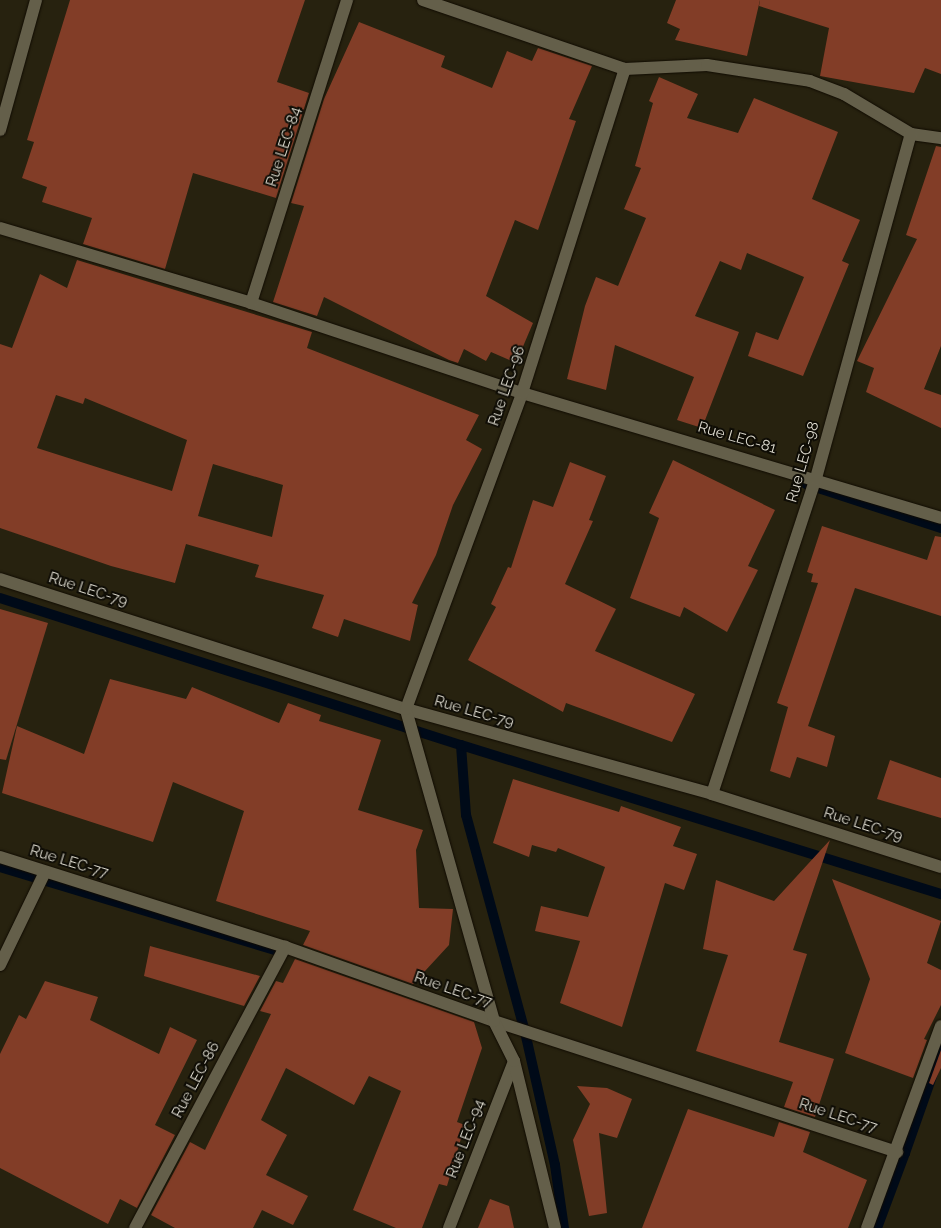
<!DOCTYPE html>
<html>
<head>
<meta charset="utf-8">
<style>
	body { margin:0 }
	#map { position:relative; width:941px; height:1228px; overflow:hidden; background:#27220f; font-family:Raleway,sans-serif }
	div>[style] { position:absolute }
	.stream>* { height:10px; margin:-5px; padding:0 5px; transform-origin:5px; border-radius:5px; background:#000a18 }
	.building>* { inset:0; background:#823d27 }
	.roads { filter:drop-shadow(0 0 1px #100b00) drop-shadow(0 0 1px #100b00) }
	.minor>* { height:12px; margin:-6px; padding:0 6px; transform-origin:6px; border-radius:6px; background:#645f4a }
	span { translate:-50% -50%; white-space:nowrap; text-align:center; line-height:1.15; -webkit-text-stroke:4px #0e0c05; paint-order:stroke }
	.street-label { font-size:15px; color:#dedbcf }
</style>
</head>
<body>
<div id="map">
	<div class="stream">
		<i style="left:806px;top:484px;width:142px;rotate:18.1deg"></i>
		<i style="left:0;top:598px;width:484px;rotate:17.7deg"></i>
		<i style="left:0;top:867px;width:287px;rotate:16.8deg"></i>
		<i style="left:522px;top:1031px;width:3px;rotate:18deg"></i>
		<i style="left:525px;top:1032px;width:225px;rotate:-105.2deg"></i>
		<i style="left:466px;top:815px;width:70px;rotate:-94.1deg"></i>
		<i style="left:461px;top:745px;width:503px;rotate:17.25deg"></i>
		<i style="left:532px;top:1034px;width:7px;rotate:-164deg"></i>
		<i style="left:525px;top:1032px;width:136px;rotate:77.3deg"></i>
		<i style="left:555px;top:1165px;width:64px;rotate:81.9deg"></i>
		<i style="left:905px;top:1153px;width:108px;rotate:-70.6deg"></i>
		<i style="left:877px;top:1228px;width:80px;rotate:-69.5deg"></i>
		<i style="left:905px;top:1153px;width:15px;rotate:-164deg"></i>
	</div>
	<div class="building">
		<i style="clip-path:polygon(70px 0,305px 0,277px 82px,309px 93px,276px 198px,193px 173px,165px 269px,83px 244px,92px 218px,42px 202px,47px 187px,22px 178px,34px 142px,27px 140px)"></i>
		<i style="clip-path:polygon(676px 0,760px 0,747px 56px,675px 40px,680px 29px,667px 23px)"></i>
		<i style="clip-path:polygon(760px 0,941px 0,941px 74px,925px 68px,914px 93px,820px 76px,829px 28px,759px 6px)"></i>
		<i style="clip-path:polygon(359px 22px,445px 56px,441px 67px,492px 88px,507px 51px,532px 61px,538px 48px,592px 66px,569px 119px,576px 121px,538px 230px,515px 220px,486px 296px,533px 323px,516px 363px,491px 352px,486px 361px,464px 349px,458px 363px,449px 360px,324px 297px,317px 316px,273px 302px,304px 206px,291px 203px,324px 99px)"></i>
		<i style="clip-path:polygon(659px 77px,698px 94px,687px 118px,738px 133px,754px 98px,838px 132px,812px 199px,860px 220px,842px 261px,849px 264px,803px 376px,748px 356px,756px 332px,778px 340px,804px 277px,747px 253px,741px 270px,720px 261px,695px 316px,739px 332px,702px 428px,677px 420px,694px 377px,615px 345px,606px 390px,567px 379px,585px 306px,596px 277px,618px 286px,646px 218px,624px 209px,641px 168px,635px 166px,653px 103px,649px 101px)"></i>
		<i style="clip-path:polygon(936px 146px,941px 147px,941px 346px,924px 389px,941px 395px,941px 428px,866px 392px,874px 368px,857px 361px,917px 239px,906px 235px)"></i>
		<i style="clip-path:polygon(evenodd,77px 260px,312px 332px,307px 348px,479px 415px,466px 440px,482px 449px,453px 505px,436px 555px,412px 603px,418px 605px,410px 641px,344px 619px,338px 637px,312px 628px,324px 595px,255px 577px,259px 565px,186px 544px,175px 583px,111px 566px,0 528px,0 344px,12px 348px,40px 274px,67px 288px,77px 260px,56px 395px,83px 404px,85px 398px,187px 440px,172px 491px,37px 448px,56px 395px,77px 260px,213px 464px,283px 485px,272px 537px,198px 516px,213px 464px)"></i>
		<i style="clip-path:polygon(673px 460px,775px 510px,748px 566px,758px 570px,727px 632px,684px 607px,680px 617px,630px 598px,659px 518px,649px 513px)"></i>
		<i style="clip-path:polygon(570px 462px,606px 476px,589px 520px,593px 521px,565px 584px,616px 609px,595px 651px,695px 694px,672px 742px,566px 703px,563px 712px,468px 660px,496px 607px,491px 604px,508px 567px,511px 568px,533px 500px,553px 507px)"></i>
		<i style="clip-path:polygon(822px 526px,927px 560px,935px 536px,941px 537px,941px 616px,855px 588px,808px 726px,835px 736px,827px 767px,797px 757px,790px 778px,770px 771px,788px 707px,777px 703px,818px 583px,811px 582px,813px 574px,807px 572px)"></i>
		<i style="clip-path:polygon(0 609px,48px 623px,6px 760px,0 759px)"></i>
		<i style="clip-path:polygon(110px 679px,186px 699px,192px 687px,279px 723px,288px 703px,321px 715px,319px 721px,381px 740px,358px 810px,423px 830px,416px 850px,419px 908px,453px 909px,449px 945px,413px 984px,303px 945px,310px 931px,216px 901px,244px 811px,173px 782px,153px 842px,2px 793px,17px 726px,84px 754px)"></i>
		<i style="clip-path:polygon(890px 760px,941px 778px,941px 818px,877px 799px)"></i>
		<i style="clip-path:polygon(513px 779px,619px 812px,621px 806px,681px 827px,673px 846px,697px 854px,684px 890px,665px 883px,622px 1027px,560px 1003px,580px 941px,535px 931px,541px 906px,588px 917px,605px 867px,558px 848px,556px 852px,532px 845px,529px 857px,493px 843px)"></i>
		<i style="clip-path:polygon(830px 840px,793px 950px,807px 954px,779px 1042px,834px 1059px,815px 1117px,784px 1107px,793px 1082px,696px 1051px,728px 955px,703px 949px,716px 880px,774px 901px)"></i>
		<i style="clip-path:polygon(832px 879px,941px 921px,927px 963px,941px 970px,941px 1005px,924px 1039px,927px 1040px,913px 1078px,845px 1053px,870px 979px)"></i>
		<i style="clip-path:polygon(150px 946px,260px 976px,244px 1006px,144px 976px)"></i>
		<i style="clip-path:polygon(295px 959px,474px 1022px,482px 1048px,457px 1122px,465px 1125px,447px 1186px,439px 1184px,422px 1228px,396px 1228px,353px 1210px,401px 1091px,369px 1076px,354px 1105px,286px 1068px,261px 1120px,287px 1135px,266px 1175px,308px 1196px,293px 1225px,262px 1210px,253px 1228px,175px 1228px,151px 1215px,190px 1142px,205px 1150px,271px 1014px,260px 1011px,276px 981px,283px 983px)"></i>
		<i style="clip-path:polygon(45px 981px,98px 997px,90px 1020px,159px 1054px,170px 1027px,197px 1040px,155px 1125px,175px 1135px,137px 1208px,120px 1199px,108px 1224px,0 1168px,0 1054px,19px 1015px,26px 1019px)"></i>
		<i style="clip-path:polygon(941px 1050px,941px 1068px,933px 1085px,929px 1083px)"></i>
		<i style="clip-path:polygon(577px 1086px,607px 1088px,632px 1099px,617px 1138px,599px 1133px,607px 1213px,589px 1216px,573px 1140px,590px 1104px)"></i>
		<i style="clip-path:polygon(688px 1109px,774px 1137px,779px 1122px,810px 1132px,803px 1152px,867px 1180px,848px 1228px,642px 1228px)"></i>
		<i style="clip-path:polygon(490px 1199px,509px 1206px,514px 1228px,478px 1228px)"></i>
	</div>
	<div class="roads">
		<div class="minor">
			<i style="left:423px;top:0;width:213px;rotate:18.9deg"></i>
			<i style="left:625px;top:69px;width:82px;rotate:-2.8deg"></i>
			<i style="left:707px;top:65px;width:104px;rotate:8.8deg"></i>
			<i style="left:810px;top:81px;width:36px;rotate:21deg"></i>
			<i style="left:844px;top:94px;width:78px;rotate:30.8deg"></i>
			<i style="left:911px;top:134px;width:30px;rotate:8deg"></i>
			<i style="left:0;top:130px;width:135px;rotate:-74.5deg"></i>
			<i style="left:0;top:228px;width:262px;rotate:16.6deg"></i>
			<i style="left:251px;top:303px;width:286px;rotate:18.4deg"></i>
			<i style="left:522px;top:393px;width:437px;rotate:16.6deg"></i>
			<i style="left:251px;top:303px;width:318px;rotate:-72.4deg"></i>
			<i style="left:0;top:579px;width:426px;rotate:17.8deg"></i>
			<i style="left:406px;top:709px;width:318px;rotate:15.5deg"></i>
			<i style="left:712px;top:794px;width:240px;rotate:17.7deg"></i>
			<i style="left:712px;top:794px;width:333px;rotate:-71.8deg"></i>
			<i style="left:816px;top:478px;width:357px;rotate:-74.6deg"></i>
			<i style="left:0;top:857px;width:299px;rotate:17.5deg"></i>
			<i style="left:285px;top:947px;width:222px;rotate:19.5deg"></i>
			<i style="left:494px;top:1021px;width:424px;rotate:18deg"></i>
			<i style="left:0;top:965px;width:103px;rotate:-64.2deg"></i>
			<i style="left:135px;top:1228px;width:319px;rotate:-61.9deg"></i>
			<i style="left:449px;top:1228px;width:179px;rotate:-68.7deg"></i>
			<i style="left:555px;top:1228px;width:172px;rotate:-103.8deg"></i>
			<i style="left:514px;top:1061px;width:45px;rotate:-116.6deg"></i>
			<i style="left:494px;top:1021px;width:324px;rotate:-105.8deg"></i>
			<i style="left:406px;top:709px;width:337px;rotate:-69.8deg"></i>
			<i style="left:522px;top:393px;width:340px;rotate:-72.4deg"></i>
			<i style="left:867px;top:1228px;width:215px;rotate:-69.9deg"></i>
		</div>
	</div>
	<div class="street-label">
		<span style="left:284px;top:147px;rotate:-72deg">Rue LEC-84</span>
		<span style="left:507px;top:386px;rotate:-71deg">Rue LEC-96</span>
		<span style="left:737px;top:438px;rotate:16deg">Rue LEC-81</span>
		<span style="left:803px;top:462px;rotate:-74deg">Rue LEC-98</span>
		<span style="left:88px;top:590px;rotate:18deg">Rue LEC-79</span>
		<span style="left:474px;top:712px;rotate:16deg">Rue LEC-79</span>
		<span style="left:863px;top:825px;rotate:18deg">Rue LEC-79</span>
		<span style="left:69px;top:862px;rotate:17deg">Rue LEC-77</span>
		<span style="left:453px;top:990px;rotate:19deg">Rue LEC-77</span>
		<span style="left:196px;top:1080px;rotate:-62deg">Rue LEC-86</span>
		<span style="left:838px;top:1116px;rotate:18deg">Rue LEC-77</span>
		<span style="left:466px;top:1139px;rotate:-69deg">Rue LEC-94</span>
	</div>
</div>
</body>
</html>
